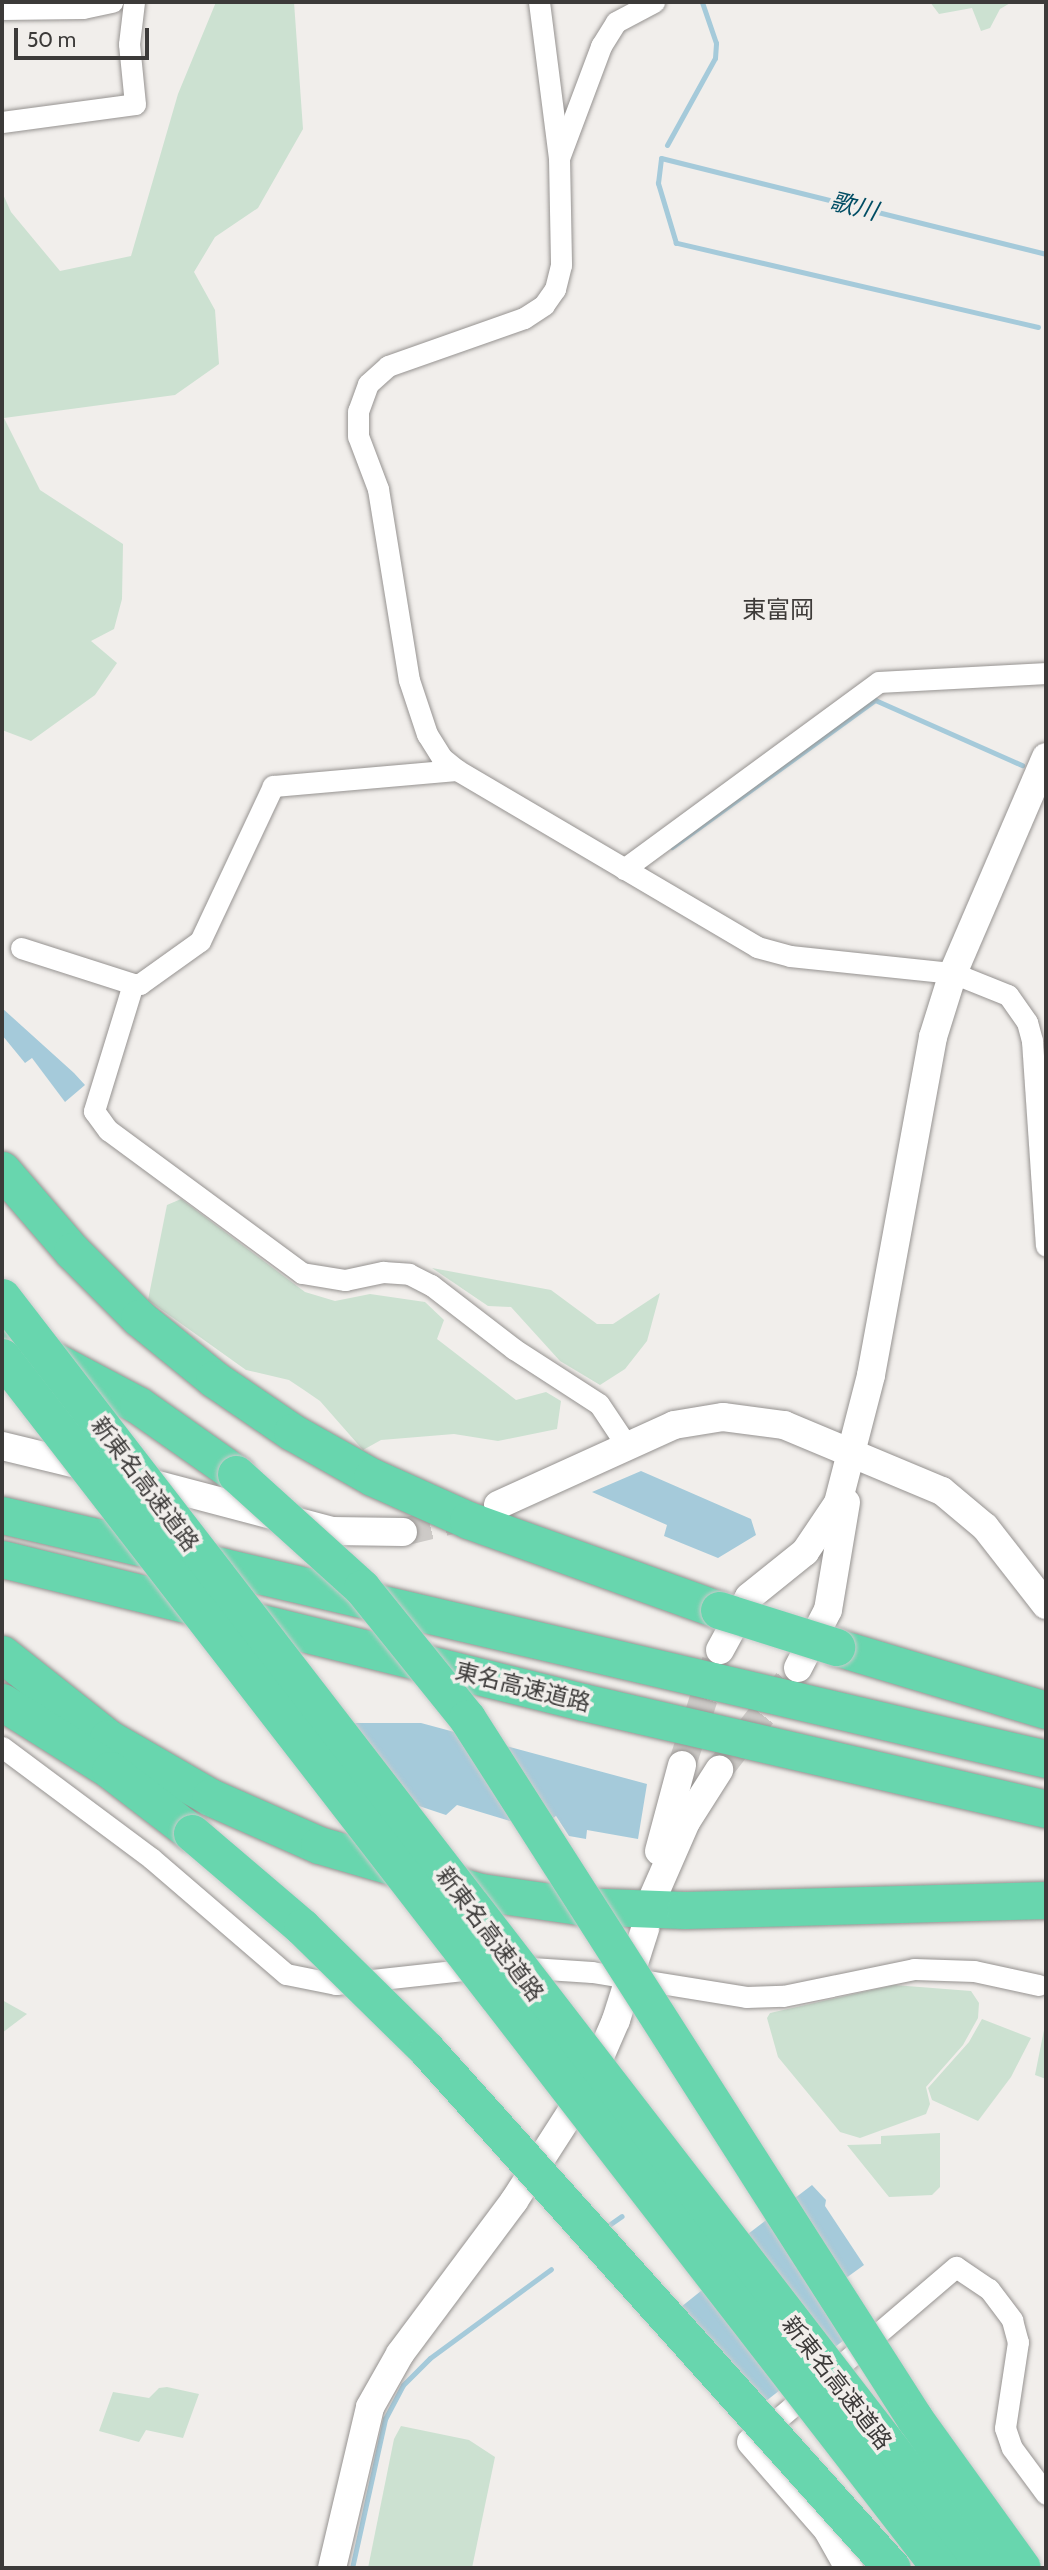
<!DOCTYPE html>
<html>
<head>
<meta charset="utf-8">
<style>
	body { margin:0 }
	#map { position:relative; width:1048px; height:2570px; overflow:hidden; background:#f1eeeb; font-family:Cabin,"Noto Sans JP",sans-serif }
	div>[style] { position:absolute }
	.green>* { inset:0; background:#cce1d1 }
	.water>* { inset:0; background:#a5cada }
	.stream>* { height:5px; margin:-2.5px; padding:0 2.5px; transform-origin:2.5px; border-radius:2.5px; background:#a5cada }
	.secondary-tunnel>* { height:28px; margin-top:-14px; transform-origin:0; background:repeating-linear-gradient(90deg,#cdcac7 0 28px,transparent 0 42px) }
	.roads { filter:drop-shadow(0 0 2px #969391) drop-shadow(0 0 2px #969391) }
	.street>* { height:21px; margin:-10.5px; padding:0 10.5px; transform-origin:10.5px; border-radius:10.5px; background:#fff }
	.secondary>* { height:28px; margin:-14px; padding:0 14px; transform-origin:14px; border-radius:14px; background:#fff }
	.highway>* { height:37px; margin:-18.5px; padding:0 18.5px; transform-origin:18.5px; border-radius:18.5px; background:#68d6ae }
	.bridges { filter:drop-shadow(0 0 2px #ccc) drop-shadow(0 0 2px #ccc) }
	.highway-bridge>* { height:37px; margin:-18.5px; padding:0 18.5px; transform-origin:18.5px; border-radius:18.5px; background:#68d6ae }
	span { translate:-50% -50%; white-space:nowrap; text-align:center; line-height:1.15; -webkit-text-stroke:7px #f1eeeb; paint-order:stroke }
	.street-label { font-size:23px; color:#3c3a39 }
	.water-label { font-size:24px; color:#004d64; font-style:italic }
	.neighbourhood-label { font-size:24px; color:#3e3b39 }
	.frame { position:absolute; inset:0; border:4px solid #3c3a39; pointer-events:none }
	.scale { position:absolute; left:14px; top:28px; width:135px; height:32px; box-sizing:border-box; border:4px solid #3c3a39; border-top:0; padding-left:9px; font-size:21px; line-height:24px; white-space:nowrap; color:#3c3a39; -webkit-text-stroke:5px #f1eeeb; paint-order:stroke }
</style>
</head>
<body>
<div id="map">
	<div class="green">
		<i style="clip-path:polygon(216px 2px,294px 2px,303px 129px,258px 208px,215px 237px,194px 272px,215px 310px,219px 364px,175px 395px,4px 418px,40px 490px,123px 544px,122px 599px,114px 629px,91px 641px,117px 663px,95px 695px,31px 741px,2px 730px,2px 192px,11px 212px,60px 271px,131px 256px,178px 94px)"></i>
		<i style="clip-path:polygon(930px 2px,1012px 2px,1000px 9px,990px 28px,981px 31px,972px 8px,939px 14px)"></i>
		<i style="clip-path:polygon(181px 1199px,305px 1292px,335px 1301px,370px 1294px,425px 1302px,444px 1320px,437px 1339px,516px 1400px,546px 1392px,561px 1401px,557px 1429px,498px 1441px,454px 1434px,381px 1440px,363px 1450px,320px 1401px,304px 1390px,289px 1380px,246px 1370px,148px 1300px,167px 1205px)"></i>
		<i style="clip-path:polygon(432px 1268px,551px 1290px,597px 1324px,613px 1324px,660px 1293px,647px 1341px,625px 1369px,600px 1385px,560px 1361px,511px 1307px,488px 1306px)"></i>
		<i style="clip-path:polygon(894px 1985px,971px 1991px,979px 2003px,978px 2018px,963px 2045px,926px 2087px,930px 2104px,926px 2114px,860px 2138px,840px 2132px,778px 2057px,767px 2018px,770px 2013px)"></i>
		<i style="clip-path:polygon(2px 2000px,27px 2014px,2px 2033px)"></i>
		<i style="clip-path:polygon(982px 2019px,1031px 2038px,1011px 2077px,978px 2121px,932px 2100px,928px 2088px,969px 2042px)"></i>
		<i style="clip-path:polygon(1046px 2020px,1046px 2079px,1035px 2075px)"></i>
		<i style="clip-path:polygon(940px 2133px,940px 2187px,932px 2195px,889px 2197px,847px 2145px,881px 2144px,881px 2136px)"></i>
		<i style="clip-path:polygon(167px 2387px,199px 2394px,183px 2438px,146px 2430px,139px 2442px,99px 2431px,113px 2392px,149px 2398px,159px 2388px)"></i>
		<i style="clip-path:polygon(401px 2426px,469px 2440px,495px 2457px,472px 2568px,368px 2568px,394px 2439px)"></i>
	</div>
	<div class="water">
		<i style="clip-path:polygon(2px 1008px,74px 1073px,85px 1085px,65px 1102px,32px 1058px,25px 1063px,2px 1035px)"></i>
		<i style="clip-path:polygon(641px 1471px,751px 1519px,756px 1535px,718px 1558px,664px 1536px,667px 1525px,592px 1492px)"></i>
		<i style="clip-path:polygon(356px 1723px,421px 1723px,647px 1784px,638px 1839px,587px 1830px,586px 1839px,569px 1836px,556px 1816px,537px 1829px,457px 1805px,446px 1815px,407px 1802px,350px 1726px)"></i>
		<i style="clip-path:polygon(812px 2185px,826px 2200px,825px 2206px,864px 2265px,817px 2299px,844px 2340px,766px 2401px,681px 2307px,727px 2270px,718px 2257px)"></i>
	</div>
	<div class="stream">
		<i style="left:667px;top:145px;width:99px;rotate:-61.1deg"></i>
		<i style="left:715px;top:58px;width:15px;rotate:-86deg"></i>
		<i style="left:716px;top:43px;width:43px;rotate:-108.9deg"></i>
		<i style="left:1038px;top:327px;width:372px;rotate:-166.9deg"></i>
		<i style="left:676px;top:243px;width:63px;rotate:-106.7deg"></i>
		<i style="left:658px;top:183px;width:25px;rotate:-83deg"></i>
		<i style="left:661px;top:158px;width:397px;rotate:14deg"></i>
		<i style="left:672px;top:847px;width:251px;rotate:-35.9deg"></i>
		<i style="left:875px;top:700px;width:161px;rotate:23.9deg"></i>
		<i style="left:606px;top:2227px;width:19px;rotate:-35deg"></i>
		<i style="left:352px;top:2568px;width:153px;rotate:-77.5deg"></i>
		<i style="left:385px;top:2419px;width:38px;rotate:-62deg"></i>
		<i style="left:403px;top:2385px;width:38px;rotate:-45deg"></i>
		<i style="left:430px;top:2358px;width:150px;rotate:-36.3deg"></i>
	</div>
	<div class="secondary-tunnel">
		<i style="left:403px;top:1532px;width:71px;rotate:-13.8deg"></i>
		<i style="left:682px;top:1765px;width:109px;rotate:-71.9deg"></i>
		<i style="left:719px;top:1770px;width:129px;rotate:-52.2deg"></i>
	</div>
	<div class="roads">
		<div class="street">
			<i style="left:539px;top:2px;width:157px;rotate:82.7deg"></i>
			<i style="left:559px;top:158px;width:107px;rotate:88.9deg"></i>
			<i style="left:561px;top:265px;width:25px;rotate:104deg"></i>
			<i style="left:555px;top:289px;width:19px;rotate:125deg"></i>
			<i style="left:544px;top:305px;width:24px;rotate:147deg"></i>
			<i style="left:524px;top:318px;width:144px;rotate:160.6deg"></i>
			<i style="left:388px;top:366px;width:27px;rotate:138deg"></i>
			<i style="left:368px;top:384px;width:29px;rotate:110deg"></i>
			<i style="left:358px;top:411px;width:25px;rotate:90deg"></i>
			<i style="left:358px;top:436px;width:57px;rotate:69.3deg"></i>
			<i style="left:378px;top:489px;width:193px;rotate:80.8deg"></i>
			<i style="left:409px;top:680px;width:57px;rotate:71.6deg"></i>
			<i style="left:427px;top:734px;width:28px;rotate:58deg"></i>
			<i style="left:442px;top:758px;width:19px;rotate:39deg"></i>
			<i style="left:457px;top:770px;width:348px;rotate:30.5deg"></i>
			<i style="left:757px;top:947px;width:34px;rotate:15deg"></i>
			<i style="left:790px;top:956px;width:164px;rotate:6deg"></i>
			<i style="left:953px;top:973px;width:59px;rotate:21.8deg"></i>
			<i style="left:1008px;top:995px;width:33px;rotate:55deg"></i>
			<i style="left:1027px;top:1022px;width:20px;rotate:75deg"></i>
			<i style="left:1032px;top:1041px;width:205px;rotate:86.1deg"></i>
			<i style="left:2px;top:9px;width:81px;rotate:-0.7deg"></i>
			<i style="left:83px;top:8px;width:30px;rotate:-12deg"></i>
			<i style="left:2px;top:122px;width:134px;rotate:-7.7deg"></i>
			<i style="left:135px;top:104px;width:60px;rotate:-95.7deg"></i>
			<i style="left:129px;top:44px;width:42px;rotate:-83.2deg"></i>
			<i style="left:559px;top:158px;width:120px;rotate:-69.4deg"></i>
			<i style="left:601px;top:46px;width:28px;rotate:-58deg"></i>
			<i style="left:616px;top:22px;width:43px;rotate:-27.8deg"></i>
			<i style="left:457px;top:770px;width:185px;rotate:175deg"></i>
			<i style="left:273px;top:786px;width:171px;rotate:115.2deg"></i>
			<i style="left:200px;top:941px;width:74px;rotate:144.4deg"></i>
			<i style="left:140px;top:984px;width:7px;rotate:180deg"></i>
			<i style="left:133px;top:984px;width:133px;rotate:107.1deg"></i>
			<i style="left:94px;top:1111px;width:24px;rotate:54deg"></i>
			<i style="left:108px;top:1130px;width:241px;rotate:36.4deg"></i>
			<i style="left:302px;top:1273px;width:44px;rotate:9.2deg"></i>
			<i style="left:345px;top:1280px;width:39px;rotate:-12deg"></i>
			<i style="left:383px;top:1272px;width:26px;rotate:4deg"></i>
			<i style="left:409px;top:1274px;width:25px;rotate:27deg"></i>
			<i style="left:431px;top:1285px;width:105px;rotate:37.6deg"></i>
			<i style="left:514px;top:1349px;width:101px;rotate:32.9deg"></i>
			<i style="left:599px;top:1404px;width:47px;rotate:56.3deg"></i>
			<i style="left:624px;top:869px;width:316px;rotate:-36.3deg"></i>
			<i style="left:879px;top:682px;width:167px;rotate:-3.1deg"></i>
			<i style="left:21px;top:948px;width:118px;rotate:17.8deg"></i>
			<i style="left:2px;top:1747px;width:186px;rotate:36.7deg"></i>
			<i style="left:151px;top:1858px;width:178px;rotate:40.7deg"></i>
			<i style="left:286px;top:1974px;width:51px;rotate:11.3deg"></i>
			<i style="left:336px;top:1984px;width:146px;rotate:-6.3deg"></i>
			<i style="left:516px;top:1967px;width:76px;rotate:3.8deg"></i>
			<i style="left:592px;top:1972px;width:156px;rotate:9.2deg"></i>
			<i style="left:746px;top:1997px;width:37px;rotate:-2deg"></i>
			<i style="left:783px;top:1996px;width:134px;rotate:-11.6deg"></i>
			<i style="left:914px;top:1969px;width:60px;rotate:1.9deg"></i>
			<i style="left:974px;top:1971px;width:66px;rotate:12.2deg"></i>
			<i style="left:759px;top:2435px;width:259px;rotate:-40.5deg"></i>
			<i style="left:956px;top:2267px;width:40px;rotate:34deg"></i>
			<i style="left:989px;top:2289px;width:39px;rotate:53deg"></i>
			<i style="left:1012px;top:2320px;width:23px;rotate:75deg"></i>
			<i style="left:1018px;top:2342px;width:87px;rotate:98.6deg"></i>
			<i style="left:1005px;top:2428px;width:21px;rotate:71deg"></i>
			<i style="left:1012px;top:2448px;width:57px;rotate:53.5deg"></i>
		</div>
		<div class="secondary">
			<i style="left:2px;top:1446px;width:94px;rotate:13.6deg"></i>
			<i style="left:139px;top:1480px;width:200px;rotate:14.8deg"></i>
			<i style="left:332px;top:1531px;width:71px;rotate:0.8deg"></i>
			<i style="left:498px;top:1505px;width:193px;rotate:-24.4deg"></i>
			<i style="left:674px;top:1425px;width:50px;rotate:-9.3deg"></i>
			<i style="left:723px;top:1417px;width:62px;rotate:7.5deg"></i>
			<i style="left:784px;top:1425px;width:171px;rotate:22.7deg"></i>
			<i style="left:942px;top:1491px;width:56px;rotate:39.9deg"></i>
			<i style="left:985px;top:1527px;width:99px;rotate:52deg"></i>
			<i style="left:720px;top:1650px;width:60px;rotate:-61.3deg"></i>
			<i style="left:749px;top:1597px;width:72px;rotate:-38.8deg"></i>
			<i style="left:805px;top:1552px;width:59px;rotate:-56deg"></i>
			<i style="left:838px;top:1503px;width:132px;rotate:-75.5deg"></i>
			<i style="left:871px;top:1375px;width:344px;rotate:-79.6deg"></i>
			<i style="left:933px;top:1037px;width:67px;rotate:-72.6deg"></i>
			<i style="left:953px;top:973px;width:235px;rotate:-66.7deg"></i>
			<i style="left:798px;top:1668px;width:65px;rotate:-62.7deg"></i>
			<i style="left:828px;top:1610px;width:109px;rotate:-80.5deg"></i>
			<i style="left:659px;top:1851px;width:89px;rotate:-75deg"></i>
			<i style="left:654px;top:1895px;width:80px;rotate:-66.3deg"></i>
			<i style="left:686px;top:1822px;width:62px;rotate:-57.6deg"></i>
			<i style="left:751px;top:2442px;width:116px;rotate:48.9deg"></i>
			<i style="left:827px;top:2529px;width:45px;rotate:60.6deg"></i>
			<i style="left:332px;top:2568px;width:165px;rotate:-76.7deg"></i>
			<i style="left:370px;top:2407px;width:61px;rotate:-60.5deg"></i>
			<i style="left:400px;top:2354px;width:191px;rotate:-53.3deg"></i>
			<i style="left:514px;top:2201px;width:133px;rotate:-57.3deg"></i>
			<i style="left:586px;top:2089px;width:75px;rotate:-66.5deg"></i>
			<i style="left:616px;top:2020px;width:96px;rotate:-72.3deg"></i>
		</div>
		<div class="highway">
			<i style="left:2px;top:1170px;width:107px;rotate:49.2deg"></i>
			<i style="left:72px;top:1251px;width:95px;rotate:45deg"></i>
			<i style="left:139px;top:1318px;width:97px;rotate:39.1deg"></i>
			<i style="left:214px;top:1379px;width:94px;rotate:34.2deg"></i>
			<i style="left:292px;top:1432px;width:92px;rotate:29.4deg"></i>
			<i style="left:372px;top:1477px;width:105px;rotate:24.1deg"></i>
			<i style="left:468px;top:1520px;width:267px;rotate:19.7deg"></i>
			<i style="left:2px;top:1333px;width:154px;rotate:27.9deg"></i>
			<i style="left:138px;top:1405px;width:120px;rotate:35.1deg"></i>
			<i style="left:2px;top:1515px;width:1072px;rotate:13.15deg"></i>
			<i style="left:2px;top:1559px;width:598px;rotate:13.83deg"></i>
			<i style="left:583px;top:1702px;width:475px;rotate:13deg"></i>
			<i style="left:836px;top:1647px;width:219px;rotate:16.7deg"></i>
			<i style="left:2px;top:1654px;width:135px;rotate:38.4deg"></i>
			<i style="left:108px;top:1738px;width:118px;rotate:30deg"></i>
			<i style="left:210px;top:1797px;width:119px;rotate:23.8deg"></i>
			<i style="left:319px;top:1845px;width:169px;rotate:16.2deg"></i>
			<i style="left:481px;top:1892px;width:98px;rotate:8.2deg"></i>
			<i style="left:578px;top:1906px;width:107px;rotate:2.1deg"></i>
			<i style="left:685px;top:1910px;width:361px;rotate:-1.6deg"></i>
			<i style="left:2px;top:1702px;width:128px;rotate:32.2deg"></i>
			<i style="left:110px;top:1770px;width:103px;rotate:37.5deg"></i>
		</div>
	</div>
	<div class="bridges">
		<div class="highway-bridge">
			<i style="left:2px;top:1297px;width:1606px;rotate:52.34deg"></i>
			<i style="left:2px;top:1357px;width:1532px;rotate:52.24deg"></i>
			<i style="left:236px;top:1474px;width:170px;rotate:42.1deg"></i>
			<i style="left:362px;top:1588px;width:167px;rotate:51.1deg"></i>
			<i style="left:467px;top:1718px;width:832px;rotate:57.42deg"></i>
			<i style="left:915px;top:2419px;width:183px;rotate:54.3deg"></i>
			<i style="left:719px;top:1610px;width:123px;rotate:17.5deg"></i>
			<i style="left:192px;top:1833px;width:145px;rotate:40.5deg"></i>
			<i style="left:302px;top:1927px;width:175px;rotate:44.5deg"></i>
			<i style="left:427px;top:2050px;width:696px;rotate:48.09deg"></i>
		</div>
	</div>
	<div class="street-label">
		<span style="left:145px;top:1484px;rotate:53deg">新東名高速道路</span>
		<span style="left:523px;top:1687px;rotate:14deg">東名高速道路</span>
		<span style="left:490px;top:1934px;rotate:53deg">新東名高速道路</span>
		<span style="left:837px;top:2383px;rotate:52deg">新東名高速道路</span>
	</div>
	<div class="water-label">
		<span style="left:854px;top:206px;rotate:14deg">歌川</span>
	</div>
	<div class="neighbourhood-label">
		<span style="left:778px;top:610px">東富岡</span>
	</div>
	<div class="frame"></div>
	<div class="scale">50 m</div>
</div>
</body>
</html>
